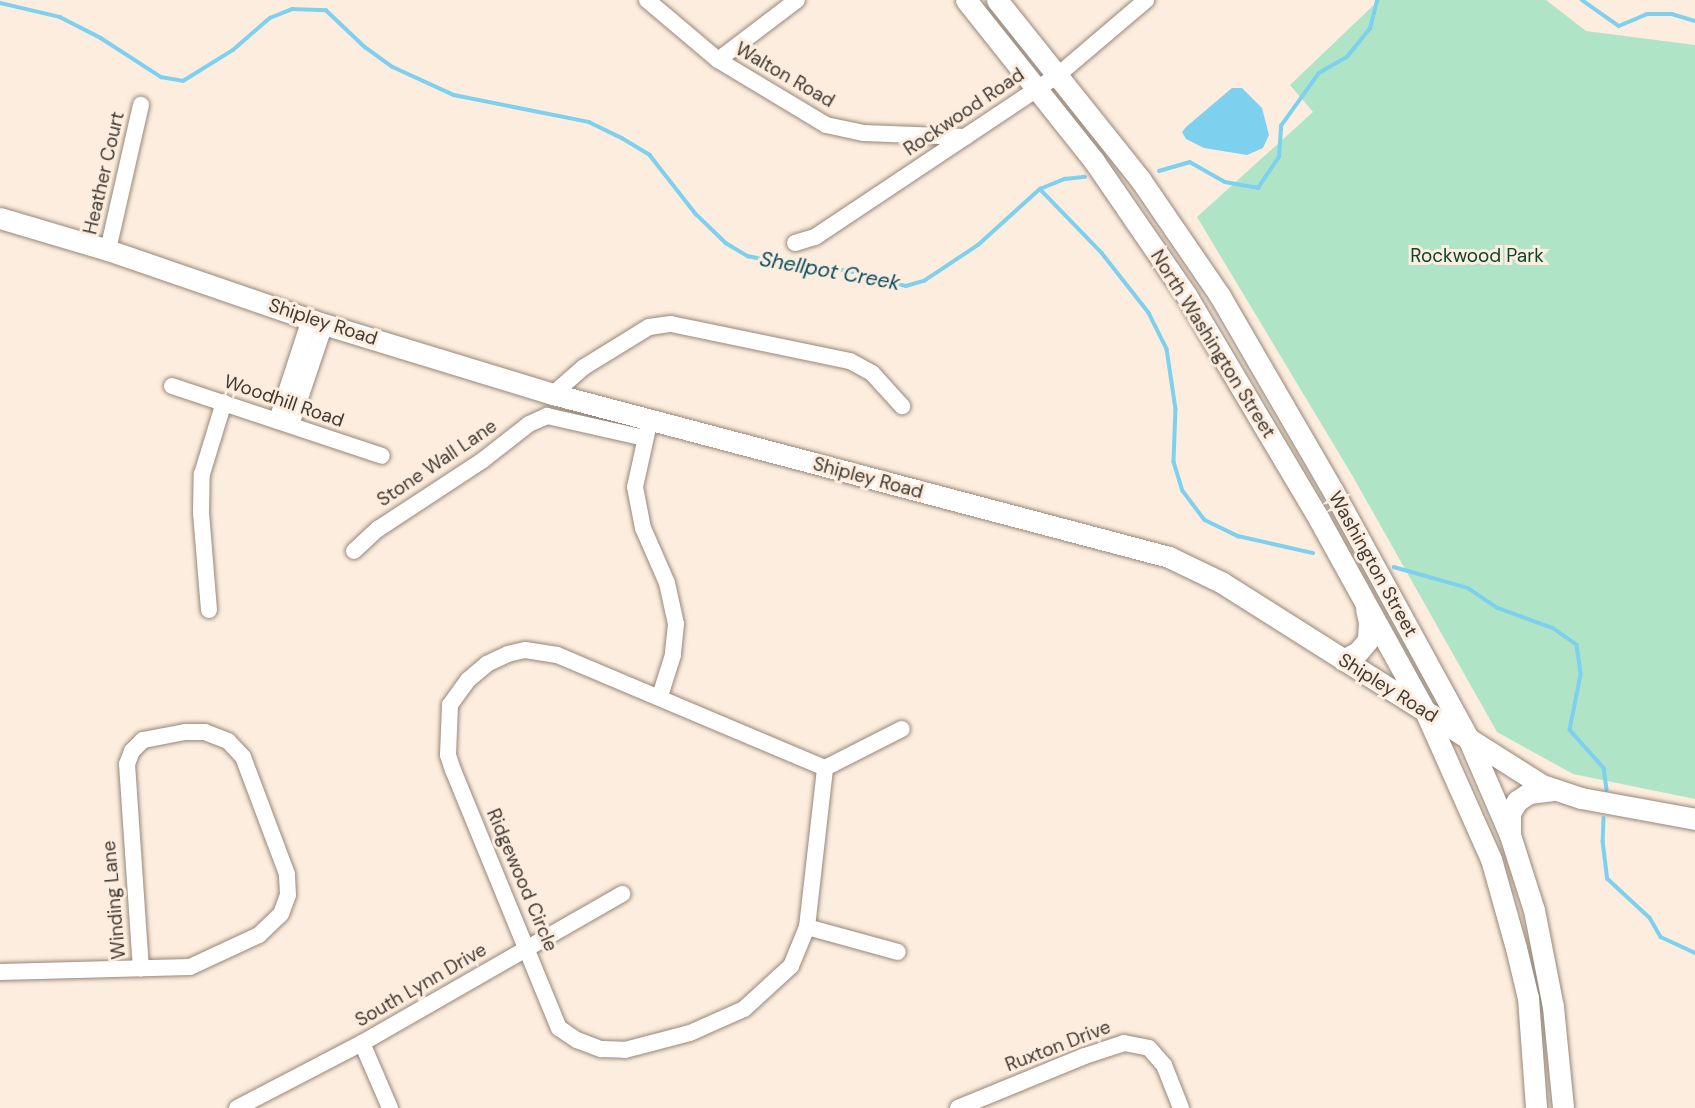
<!DOCTYPE html>
<html>
<head>
<meta charset="utf-8">
<style>
	body { margin:0 }
	#map { position:relative; width:1695px; height:1108px; overflow:hidden; background:#fdedde; font-family:"DM Sans",sans-serif }
	div>[style] { position:absolute }
	.green>* { inset:0; background:#afe4c7 }
	.water>* { inset:0; background:#7ed0ef }
	.stream>* { height:3.5px; margin:-1.75px; padding:0 1.75px; transform-origin:1.75px; border-radius:1.75px; background:#7ed0ef }
	.roads { filter:drop-shadow(0 0 2px #958779) drop-shadow(0 0 2px #958779) }
	.street>* { height:16px; margin:-8px; padding:0 8px; transform-origin:8px; border-radius:8px; background:#fff }
	.secondary>* { height:21px; margin:-10.5px; padding:0 10.5px; transform-origin:10.5px; border-radius:10.5px; background:#fff }
	span { translate:-50% -50%; white-space:nowrap; text-align:center; line-height:1.15; -webkit-text-stroke:6px #fdedde; paint-order:stroke }
	.street-label { font-size:19px; color:#403a34 }
	.park-label { font-size:19px; color:#0a462e }
	.water-label { font-size:21px; color:#044d63; font-style:italic }
</style>
</head>
<body>
<div id="map">
	<div class="green">
		<i style="clip-path:polygon(1379px 0,1546px 0,1586px 31px,1695px 45px,1695px 799px,1573px 774px,1497px 732px,1352px 475px,1197px 217px,1313px 112px,1290px 85px)"></i>
	</div>
	<div class="water">
		<i style="clip-path:polygon(1232px 88px,1242px 88px,1262px 108px,1269px 135px,1263px 148px,1247px 155px,1204px 148px,1186px 139px,1182px 132px,1186px 127px)"></i>
	</div>
	<div class="stream">
		<i style="left:1582px;top:0;width:45px;rotate:35.1deg"></i>
		<i style="left:1619px;top:26px;width:30px;rotate:-23deg"></i>
		<i style="left:1647px;top:14px;width:25px"></i>
		<i style="left:1672px;top:14px;width:24px;rotate:17deg"></i>
		<i style="left:0;top:3px;width:62px;rotate:13.1deg"></i>
		<i style="left:60px;top:17px;width:46px;rotate:27.1deg"></i>
		<i style="left:101px;top:38px;width:72px;rotate:33deg"></i>
		<i style="left:161px;top:77px;width:22px;rotate:10deg"></i>
		<i style="left:183px;top:81px;width:59px;rotate:-31.8deg"></i>
		<i style="left:233px;top:50px;width:49px;rotate:-40.9deg"></i>
		<i style="left:270px;top:18px;width:24px;rotate:-22deg"></i>
		<i style="left:292px;top:9px;width:34px;rotate:2deg"></i>
		<i style="left:326px;top:10px;width:54px;rotate:43.5deg"></i>
		<i style="left:365px;top:47px;width:34px;rotate:36deg"></i>
		<i style="left:393px;top:67px;width:67px;rotate:24.7deg"></i>
		<i style="left:454px;top:95px;width:138px;rotate:11.3deg"></i>
		<i style="left:589px;top:122px;width:37px;rotate:26deg"></i>
		<i style="left:622px;top:138px;width:33px;rotate:31deg"></i>
		<i style="left:650px;top:155px;width:75px;rotate:52.1deg"></i>
		<i style="left:696px;top:214px;width:42px;rotate:44deg"></i>
		<i style="left:726px;top:243px;width:26px;rotate:31deg"></i>
		<i style="left:748px;top:256px;width:59px;rotate:12.6deg"></i>
		<i style="left:806px;top:269px;width:40px;rotate:1.4deg"></i>
		<i style="left:846px;top:270px;width:62px;rotate:14.9deg"></i>
		<i style="left:906px;top:286px;width:19px;rotate:-16deg"></i>
		<i style="left:924px;top:281px;width:65px;rotate:-33.7deg"></i>
		<i style="left:978px;top:245px;width:84px;rotate:-42.1deg"></i>
		<i style="left:1040px;top:189px;width:89px;rotate:45.9deg"></i>
		<i style="left:1102px;top:253px;width:76px;rotate:51.9deg"></i>
		<i style="left:1149px;top:313px;width:40px;rotate:63.4deg"></i>
		<i style="left:1167px;top:349px;width:61px;rotate:81.5deg"></i>
		<i style="left:1176px;top:409px;width:53px;rotate:92.2deg"></i>
		<i style="left:1174px;top:462px;width:30px;rotate:73deg"></i>
		<i style="left:1183px;top:491px;width:36px;rotate:53deg"></i>
		<i style="left:1205px;top:520px;width:37px;rotate:26deg"></i>
		<i style="left:1238px;top:536px;width:77px;rotate:12.8deg"></i>
		<i style="left:1159px;top:171px;width:32px;rotate:-16deg"></i>
		<i style="left:1190px;top:162px;width:40px;rotate:29.7deg"></i>
		<i style="left:1225px;top:182px;width:34px;rotate:10deg"></i>
		<i style="left:1258px;top:188px;width:37px;rotate:-56deg"></i>
		<i style="left:1279px;top:157px;width:31px;rotate:-86deg"></i>
		<i style="left:1281px;top:126px;width:65px;rotate:-54.4deg"></i>
		<i style="left:1319px;top:73px;width:32px;rotate:-30deg"></i>
		<i style="left:1347px;top:57px;width:36px;rotate:-51deg"></i>
		<i style="left:1370px;top:29px;width:30px;rotate:-76deg"></i>
		<i style="left:1040px;top:189px;width:27px;rotate:-22deg"></i>
		<i style="left:1065px;top:179px;width:20px;rotate:-6deg"></i>
		<i style="left:1394px;top:567px;width:77px;rotate:15.8deg"></i>
		<i style="left:1468px;top:588px;width:36px;rotate:34deg"></i>
		<i style="left:1498px;top:608px;width:59px;rotate:20deg"></i>
		<i style="left:1553px;top:628px;width:29px;rotate:35deg"></i>
		<i style="left:1577px;top:645px;width:30px;rotate:82deg"></i>
		<i style="left:1581px;top:675px;width:56px;rotate:101.3deg"></i>
		<i style="left:1570px;top:730px;width:51px;rotate:48.2deg"></i>
		<i style="left:1604px;top:768px;width:22px;rotate:82deg"></i>
		<i style="left:1604px;top:818px;width:23px;rotate:92deg"></i>
		<i style="left:1603px;top:841px;width:38px;rotate:83deg"></i>
		<i style="left:1608px;top:879px;width:57px;rotate:42.9deg"></i>
		<i style="left:1650px;top:918px;width:22px;rotate:60deg"></i>
		<i style="left:1661px;top:937px;width:38px;rotate:25deg"></i>
	</div>
	<div class="roads">
		<div class="street">
			<i style="left:647px;top:0;width:93px;rotate:40.2deg"></i>
			<i style="left:718px;top:60px;width:126px;rotate:31deg"></i>
			<i style="left:826px;top:125px;width:39px;rotate:12deg"></i>
			<i style="left:864px;top:133px;width:102px;rotate:2.2deg"></i>
			<i style="left:718px;top:60px;width:99px;rotate:-37.2deg"></i>
			<i style="left:795px;top:243px;width:21px;rotate:-17deg"></i>
			<i style="left:815px;top:237px;width:292px;rotate:-33.7deg"></i>
			<i style="left:1058px;top:75px;width:116px;rotate:-40.4deg"></i>
			<i style="left:108px;top:250px;width:149px;rotate:-77.2deg"></i>
			<i style="left:172px;top:386px;width:221px;rotate:18.4deg"></i>
			<i style="left:553px;top:394px;width:41px;rotate:-41.1deg"></i>
			<i style="left:584px;top:367px;width:76px;rotate:-31.6deg"></i>
			<i style="left:649px;top:327px;width:22px;rotate:-8deg"></i>
			<i style="left:671px;top:324px;width:183px;rotate:11.7deg"></i>
			<i style="left:850px;top:361px;width:25px;rotate:29deg"></i>
			<i style="left:872px;top:373px;width:45px;rotate:47.7deg"></i>
			<i style="left:277px;top:420px;width:106px;rotate:-71.9deg"></i>
			<i style="left:291px;top:425px;width:107px;rotate:-71.4deg"></i>
			<i style="left:648px;top:428px;width:60px;rotate:102.4deg"></i>
			<i style="left:635px;top:487px;width:42px;rotate:79deg"></i>
			<i style="left:643px;top:528px;width:60px;rotate:66.4deg"></i>
			<i style="left:667px;top:583px;width:42px;rotate:77.6deg"></i>
			<i style="left:676px;top:624px;width:31px;rotate:96deg"></i>
			<i style="left:673px;top:655px;width:43px;rotate:107.6deg"></i>
			<i style="left:354px;top:551px;width:33px;rotate:-43deg"></i>
			<i style="left:378px;top:529px;width:126px;rotate:-33.3deg"></i>
			<i style="left:483px;top:460px;width:58px;rotate:-38deg"></i>
			<i style="left:529px;top:424px;width:20px;rotate:-24deg"></i>
			<i style="left:547px;top:416px;width:100px;rotate:12.7deg"></i>
			<i style="left:209px;top:610px;width:97px;rotate:-94.7deg"></i>
			<i style="left:201px;top:513px;width:39px;rotate:-89deg"></i>
			<i style="left:202px;top:474px;width:75px;rotate:-73deg"></i>
			<i style="left:825px;top:768px;width:291px;rotate:-157.1deg"></i>
			<i style="left:557px;top:655px;width:32px;rotate:-171deg"></i>
			<i style="left:525px;top:650px;width:17px;rotate:167deg"></i>
			<i style="left:508px;top:654px;width:23px;rotate:155deg"></i>
			<i style="left:487px;top:664px;width:25px;rotate:140deg"></i>
			<i style="left:468px;top:680px;width:31px;rotate:126deg"></i>
			<i style="left:450px;top:705px;width:50px;rotate:92.3deg"></i>
			<i style="left:448px;top:755px;width:16px;rotate:72deg"></i>
			<i style="left:453px;top:770px;width:279px;rotate:67.7deg"></i>
			<i style="left:559px;top:1028px;width:22px;rotate:34deg"></i>
			<i style="left:577px;top:1040px;width:26px;rotate:21deg"></i>
			<i style="left:601px;top:1049px;width:24px;rotate:2deg"></i>
			<i style="left:625px;top:1050px;width:67px;rotate:-14.7deg"></i>
			<i style="left:690px;top:1033px;width:59px;rotate:-24deg"></i>
			<i style="left:744px;top:1009px;width:64px;rotate:-42.5deg"></i>
			<i style="left:791px;top:966px;width:42px;rotate:-67.7deg"></i>
			<i style="left:807px;top:927px;width:160px;rotate:-83.5deg"></i>
			<i style="left:825px;top:768px;width:86px;rotate:-26.9deg"></i>
			<i style="left:807px;top:927px;width:94px;rotate:15.4deg"></i>
			<i style="left:0;top:972px;width:190px;rotate:-1.5deg"></i>
			<i style="left:190px;top:967px;width:76px;rotate:-24.9deg"></i>
			<i style="left:259px;top:935px;width:30px;rotate:-44deg"></i>
			<i style="left:281px;top:914px;width:20px;rotate:-70deg"></i>
			<i style="left:288px;top:895px;width:21px;rotate:-93deg"></i>
			<i style="left:287px;top:874px;width:125px;rotate:-110.6deg"></i>
			<i style="left:243px;top:757px;width:22px;rotate:-133deg"></i>
			<i style="left:228px;top:741px;width:25px;rotate:-159deg"></i>
			<i style="left:205px;top:732px;width:20px;rotate:180deg"></i>
			<i style="left:185px;top:732px;width:43px;rotate:169.2deg"></i>
			<i style="left:143px;top:740px;width:16px;rotate:135deg"></i>
			<i style="left:132px;top:751px;width:14px;rotate:111deg"></i>
			<i style="left:127px;top:764px;width:205px;rotate:86.1deg"></i>
			<i style="left:362px;top:1043px;width:71px;rotate:66.7deg"></i>
			<i style="left:237px;top:1108px;width:141px;rotate:-27.5deg"></i>
			<i style="left:362px;top:1043px;width:300px;rotate:-29.8deg"></i>
			<i style="left:958px;top:1108px;width:137px;rotate:-22.3deg"></i>
			<i style="left:1085px;top:1056px;width:41px;rotate:-18.4deg"></i>
			<i style="left:1124px;top:1043px;width:25px;rotate:11deg"></i>
			<i style="left:1149px;top:1048px;width:23px;rotate:49deg"></i>
			<i style="left:1164px;top:1065px;width:46px;rotate:68.4deg"></i>
		</div>
		<div class="secondary">
			<i style="left:966px;top:0;width:206px;rotate:51.5deg"></i>
			<i style="left:1094px;top:161px;width:163px;rotate:55.5deg"></i>
			<i style="left:1186px;top:295px;width:261px;rotate:59.3deg"></i>
			<i style="left:1319px;top:519px;width:219px;rotate:61.1deg"></i>
			<i style="left:1425px;top:711px;width:162px;rotate:66deg"></i>
			<i style="left:1491px;top:859px;width:92px;rotate:74.3deg"></i>
			<i style="left:1516px;top:948px;width:51px;rotate:76.5deg"></i>
			<i style="left:1528px;top:998px;width:110px;rotate:85.8deg"></i>
			<i style="left:997px;top:0;width:229px;rotate:51.4deg"></i>
			<i style="left:1140px;top:179px;width:142px;rotate:55.6deg"></i>
			<i style="left:1220px;top:296px;width:225px;rotate:59.9deg"></i>
			<i style="left:1333px;top:491px;width:281px;rotate:61.3deg"></i>
			<i style="left:1468px;top:738px;width:106px;rotate:66.6deg"></i>
			<i style="left:1510px;top:835px;width:79px;rotate:72.3deg"></i>
			<i style="left:1534px;top:910px;width:99px;rotate:78.9deg"></i>
			<i style="left:1553px;top:1007px;width:101px;rotate:84.3deg"></i>
			<i style="left:0;top:218px;width:113px;rotate:16.5deg"></i>
			<i style="left:108px;top:250px;width:218px;rotate:19deg"></i>
			<i style="left:314px;top:321px;width:250px;rotate:17deg"></i>
			<i style="left:553px;top:394px;width:637px;rotate:14.82deg"></i>
			<i style="left:1169px;top:557px;width:58px;rotate:25.7deg"></i>
			<i style="left:1221px;top:582px;width:380px;rotate:32.3deg"></i>
			<i style="left:1542px;top:785px;width:41px;rotate:18.4deg"></i>
			<i style="left:1581px;top:798px;width:116px;rotate:10.4deg"></i>
			<i style="left:1343px;top:660px;width:17px;rotate:-28deg"></i>
			<i style="left:1358px;top:652px;width:16px;rotate:-50deg"></i>
			<i style="left:1368px;top:640px;width:18px;rotate:-87deg"></i>
			<i style="left:1369px;top:622px;width:13px;rotate:-103deg"></i>
			<i style="left:1510px;top:835px;width:22px;rotate:-90deg"></i>
			<i style="left:1510px;top:813px;width:14px;rotate:-60deg"></i>
			<i style="left:1517px;top:801px;width:14px;rotate:-34deg"></i>
			<i style="left:1529px;top:793px;width:24px;rotate:-7deg"></i>
		</div>
	</div>
	<div class="street-label">
		<span style="left:785px;top:75px;rotate:30deg">Walton Road</span>
		<span style="left:964px;top:112px;rotate:-34deg">Rockwood Road</span>
		<span style="left:104px;top:173px;rotate:-77deg">Heather Court</span>
		<span style="left:323px;top:322px;rotate:18deg">Shipley Road</span>
		<span style="left:1213px;top:344px;rotate:58deg">North Washington Street</span>
		<span style="left:284px;top:401px;rotate:19deg">Woodhill Road</span>
		<span style="left:437px;top:463px;rotate:-34deg">Stone Wall Lane</span>
		<span style="left:868px;top:478px;rotate:15deg">Shipley Road</span>
		<span style="left:1373px;top:564px;rotate:61deg">Washington Street</span>
		<span style="left:1388px;top:688px;rotate:32deg">Shipley Road</span>
		<span style="left:522px;top:880px;rotate:67deg">Ridgewood Circle</span>
		<span style="left:114px;top:900px;rotate:-95deg">Winding Lane</span>
		<span style="left:421px;top:985px;rotate:-30deg">South Lynn Drive</span>
		<span style="left:1058px;top:1046px;rotate:-21deg">Ruxton Drive</span>
	</div>
	<div class="park-label">
		<span style="left:1477px;top:256px">Rockwood Park</span>
	</div>
	<div class="water-label">
		<span style="left:830px;top:271px;rotate:10deg">Shellpot Creek</span>
	</div>
</div>
</body>
</html>
